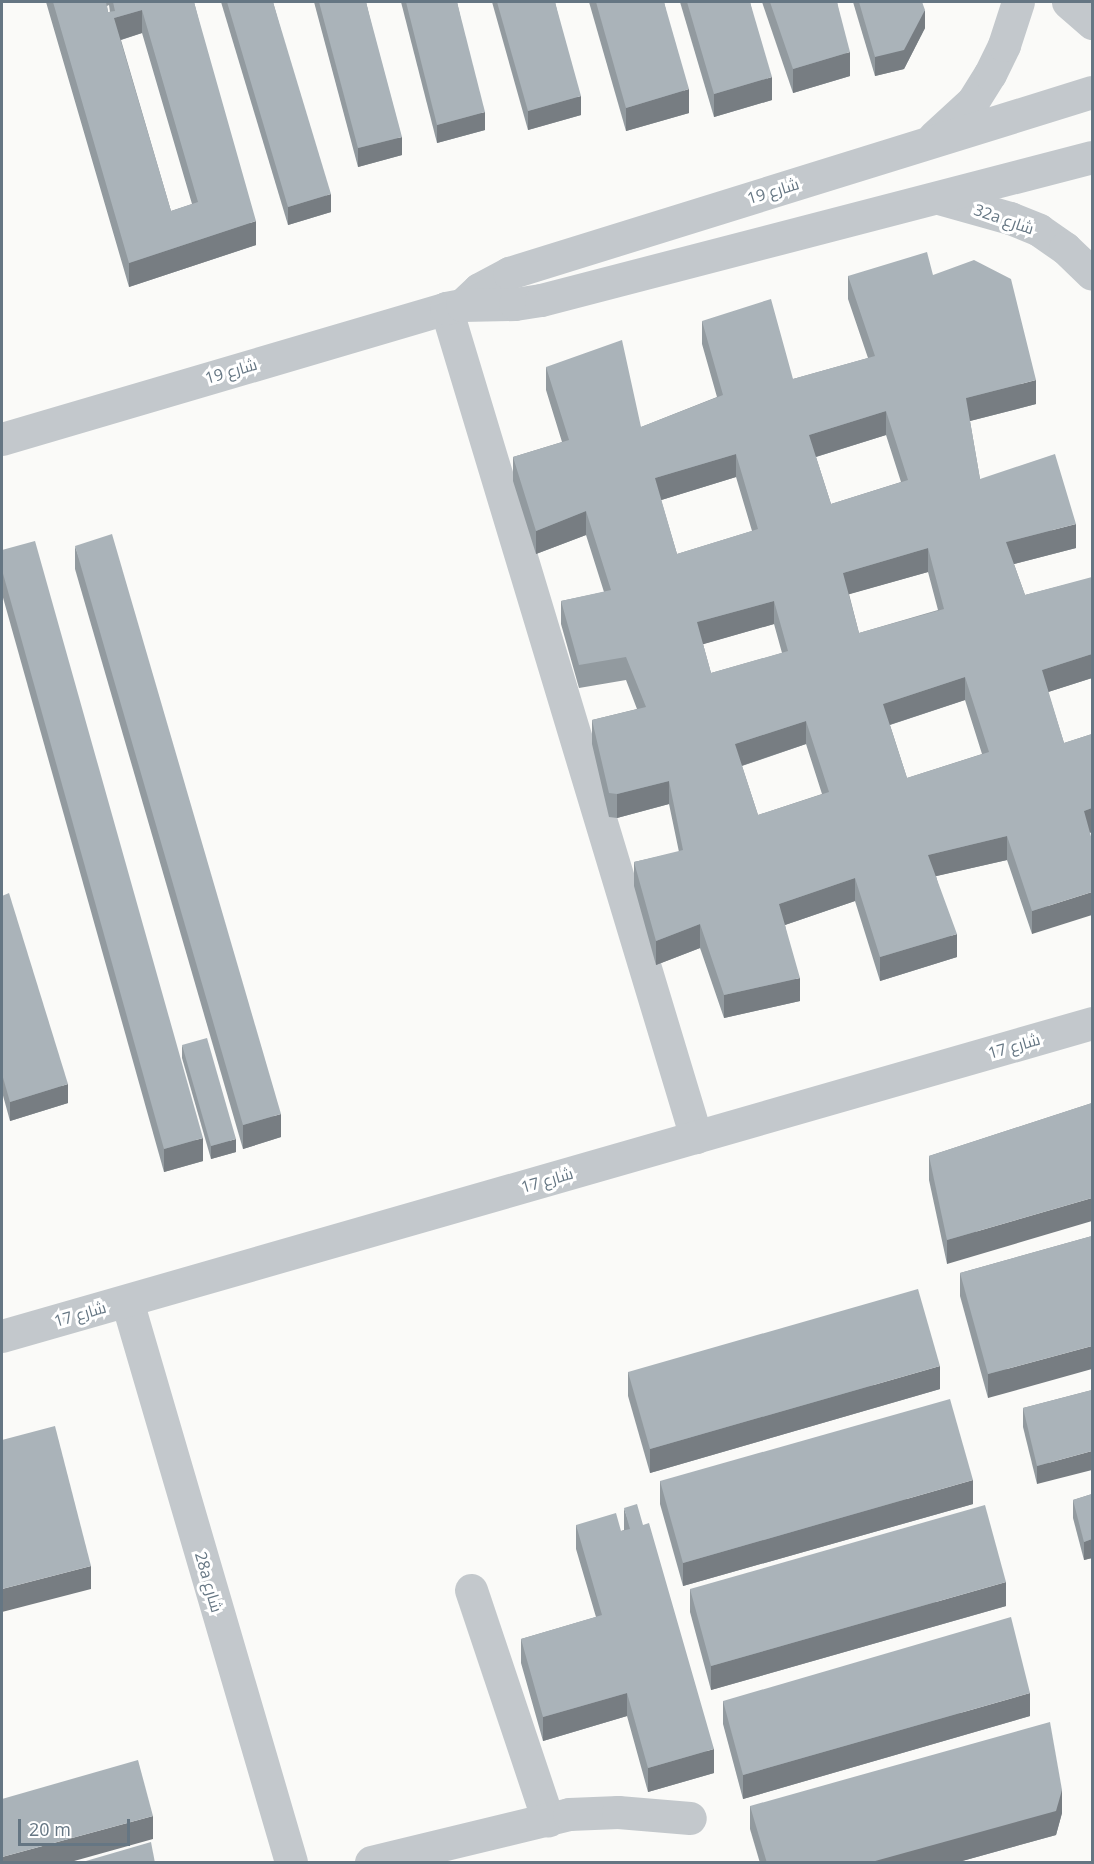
<!DOCTYPE html>
<html>
<head>
<meta charset="utf-8">
<style>
	body { margin:0 }
	#map { position:relative; width:1094px; height:1864px; overflow:hidden; background:#fafaf8; font-family:"Open Sans",Cairo,sans-serif }
	div>[style] { position:absolute }
	.minor>* { height:33px; margin:-16.5px; padding:0 16.5px; transform-origin:16.5px; border-radius:16.5px; background:#c3c8cc }
	.wall>* { inset:0; background:#929a9f }
	.shaded-wall>* { inset:0; background:#777d82 }
	.building>* { inset:0; background:#aab3b9 }
	span { translate:-50% -50%; white-space:nowrap; text-align:center; line-height:1.15; -webkit-text-stroke:6px #fff; paint-order:stroke }
	.street-label { font-size:16px; color:#657683 }
	.frame { position:absolute; inset:0; border:3px solid #657683; pointer-events:none }
	.scale { position:absolute; left:18px; top:1819px; width:112px; height:27px; box-sizing:border-box; border:3px solid #657683; border-top:0; padding-left:8px; font-size:18px; line-height:21px; white-space:nowrap; color:#657683; -webkit-text-stroke:4px #fff; paint-order:stroke }
</style>
</head>
<body>
<div id="map">
	<div class="minor">
		<i style="left:1068px;top:2px;width:32px;rotate:41deg"></i>
		<i style="left:934px;top:137px;width:53px;rotate:-42.7deg"></i>
		<i style="left:973px;top:101px;width:32px;rotate:-58deg"></i>
		<i style="left:990px;top:74px;width:32px;rotate:-64deg"></i>
		<i style="left:1004px;top:45px;width:45px;rotate:-72deg"></i>
		<i style="left:939px;top:198px;width:74px;rotate:15.7deg"></i>
		<i style="left:1010px;top:218px;width:31px;rotate:22deg"></i>
		<i style="left:1039px;top:230px;width:32px;rotate:35deg"></i>
		<i style="left:1065px;top:248px;width:37px;rotate:44deg"></i>
		<i style="left:462px;top:305px;width:23px;rotate:-43deg"></i>
		<i style="left:479px;top:289px;width:34px;rotate:-28deg"></i>
		<i style="left:509px;top:273px;width:610px;rotate:-17.25deg"></i>
		<i style="left:446px;top:308px;width:866px;rotate:73.22deg"></i>
		<i style="left:2px;top:439px;width:463px;rotate:-16.4deg"></i>
		<i style="left:446px;top:308px;width:16px;rotate:-11deg"></i>
		<i style="left:462px;top:305px;width:53px;rotate:-1.1deg"></i>
		<i style="left:515px;top:304px;width:26px;rotate:-9deg"></i>
		<i style="left:541px;top:300px;width:569px;rotate:-14.55deg"></i>
		<i style="left:127px;top:1301px;width:584px;rotate:73.7deg"></i>
		<i style="left:2px;top:1336px;width:1134px;rotate:-16.02deg"></i>
		<i style="left:471px;top:1590px;width:243px;rotate:71.5deg"></i>
		<i style="left:371px;top:1862px;width:204px;rotate:-13.6deg"></i>
		<i style="left:569px;top:1814px;width:49px;rotate:-2.3deg"></i>
		<i style="left:618px;top:1812px;width:72px;rotate:4.8deg"></i>
	</div>
	<div class="wall">
		<i style="clip-path:polygon(evenodd,46px 2px,194px 2px,256px 245px,129px 287px,46px 2px,109px 5px,110px 12px,108px 12px,107px 6px,109px 5px,46px 2px,142px 33px,192px 204px,171px 211px,121px 40px,142px 33px)"></i>
		<i style="clip-path:polygon(221px 2px,273px 2px,331px 212px,288px 225px)"></i>
		<i style="clip-path:polygon(314px 2px,366px 2px,402px 155px,358px 167px)"></i>
		<i style="clip-path:polygon(401px 2px,457px 2px,485px 130px,437px 143px)"></i>
		<i style="clip-path:polygon(492px 2px,555px 2px,581px 115px,528px 130px)"></i>
		<i style="clip-path:polygon(589px 2px,664px 2px,689px 113px,626px 131px)"></i>
		<i style="clip-path:polygon(680px 2px,750px 2px,772px 100px,714px 117px)"></i>
		<i style="clip-path:polygon(762px 2px,837px 2px,850px 76px,793px 93px)"></i>
		<i style="clip-path:polygon(853px 2px,922px 2px,925px 28px,904px 69px,875px 76px)"></i>
		<i style="clip-path:polygon(evenodd,933px 275px,1036px 404px,970px 421px,980px 479px,1076px 548px,1014px 564px,1025px 595px,1092px 578px,1092px 678px,1048px 692px,1064px 743px,1092px 734px,1092px 832px,1090px 833px,1032px 934px,1007px 860px,936px 876px,957px 957px,880px 981px,855px 901px,785px 925px,800px 1001px,724px 1018px,700px 948px,656px 965px,634px 886px,634px 862px,679px 852px,669px 804px,617px 818px,609px 817px,592px 744px,592px 720px,637px 709px,626px 680px,579px 688px,561px 624px,561px 601px,604px 592px,586px 535px,536px 554px,513px 481px,513px 457px,562px 442px,546px 390px,546px 367px,641px 427px,717px 397px,702px 344px,702px 321px,793px 379px,868px 358px,848px 299px,848px 276px,933px 275px,886px 435px,901px 482px,831px 504px,816px 457px,886px 435px,933px 275px,736px 477px,752px 531px,677px 554px,661px 500px,736px 477px,933px 275px,928px 572px,938px 610px,859px 633px,849px 594px,928px 572px,933px 275px,774px 624px,782px 653px,711px 673px,703px 644px,774px 624px,933px 275px,965px 700px,982px 754px,907px 778px,890px 725px,965px 700px,933px 275px,806px 744px,822px 794px,758px 815px,742px 766px,806px 744px)"></i>
		<i style="clip-path:polygon(75px 546px,281px 1137px,243px 1149px,75px 569px)"></i>
		<i style="clip-path:polygon(2px 550px,203px 1161px,164px 1172px,2px 594px)"></i>
		<i style="clip-path:polygon(2px 896px,68px 1103px,10px 1121px,2px 1092px)"></i>
		<i style="clip-path:polygon(182px 1045px,236px 1152px,211px 1159px,182px 1058px)"></i>
		<i style="clip-path:polygon(1092px 1103px,947px 1264px,929px 1180px,929px 1156px)"></i>
		<i style="clip-path:polygon(1092px 1236px,988px 1398px,960px 1296px,960px 1273px)"></i>
		<i style="clip-path:polygon(628px 1372px,940px 1389px,650px 1473px,628px 1396px)"></i>
		<i style="clip-path:polygon(1092px 1390px,1037px 1484px,1023px 1427px,1023px 1408px)"></i>
		<i style="clip-path:polygon(660px 1481px,973px 1504px,683px 1586px,660px 1504px)"></i>
		<i style="clip-path:polygon(1092px 1494px,1092px 1558px,1084px 1560px,1073px 1518px,1073px 1500px)"></i>
		<i style="clip-path:polygon(624px 1508px,714px 1773px,648px 1792px,627px 1716px,543px 1741px,521px 1663px,521px 1639px,596px 1617px,576px 1549px,576px 1525px,621px 1531px,624px 1530px)"></i>
		<i style="clip-path:polygon(690px 1589px,1006px 1606px,711px 1690px,690px 1612px)"></i>
		<i style="clip-path:polygon(723px 1701px,1030px 1716px,743px 1799px,723px 1724px)"></i>
		<i style="clip-path:polygon(750px 1806px,1062px 1813px,1056px 1835px,955px 1863px,760px 1863px,750px 1829px)"></i>
	</div>
	<div class="shaded-wall">
		<i style="clip-path:polygon(142px 10px,142px 33px,114px 42px,114px 18px)"></i>
		<i style="clip-path:polygon(925px 10px,925px 28px,904px 69px,875px 76px,875px 57px)"></i>
		<i style="clip-path:polygon(850px 52px,850px 76px,793px 93px,793px 69px)"></i>
		<i style="clip-path:polygon(772px 77px,772px 100px,714px 117px,714px 94px)"></i>
		<i style="clip-path:polygon(689px 89px,689px 113px,626px 131px,626px 108px)"></i>
		<i style="clip-path:polygon(581px 96px,581px 115px,528px 130px,528px 111px)"></i>
		<i style="clip-path:polygon(485px 112px,485px 130px,437px 143px,437px 125px)"></i>
		<i style="clip-path:polygon(402px 137px,402px 155px,358px 167px,358px 148px)"></i>
		<i style="clip-path:polygon(331px 194px,331px 212px,288px 225px,288px 207px)"></i>
		<i style="clip-path:polygon(256px 221px,256px 245px,129px 287px,129px 263px)"></i>
		<i style="clip-path:polygon(1036px 380px,1036px 404px,966px 422px,966px 398px)"></i>
		<i style="clip-path:polygon(886px 411px,886px 435px,809px 459px,809px 435px)"></i>
		<i style="clip-path:polygon(736px 454px,736px 477px,655px 502px,655px 478px)"></i>
		<i style="clip-path:polygon(586px 511px,586px 535px,536px 554px,536px 531px)"></i>
		<i style="clip-path:polygon(1076px 524px,1076px 548px,1006px 566px,1006px 542px)"></i>
		<i style="clip-path:polygon(928px 548px,928px 572px,843px 596px,843px 573px)"></i>
		<i style="clip-path:polygon(774px 601px,774px 624px,697px 646px,697px 622px)"></i>
		<i style="clip-path:polygon(1092px 654px,1092px 678px,1042px 694px,1042px 670px)"></i>
		<i style="clip-path:polygon(965px 677px,965px 700px,883px 727px,883px 704px)"></i>
		<i style="clip-path:polygon(806px 721px,806px 744px,735px 768px,735px 744px)"></i>
		<i style="clip-path:polygon(669px 781px,669px 804px,617px 818px,617px 794px)"></i>
		<i style="clip-path:polygon(1092px 808px,1092px 832px,1084px 834px,1084px 811px)"></i>
		<i style="clip-path:polygon(1007px 836px,1007px 860px,928px 878px,928px 855px)"></i>
		<i style="clip-path:polygon(855px 878px,855px 901px,779px 927px,779px 904px)"></i>
		<i style="clip-path:polygon(1092px 892px,1092px 915px,1032px 934px,1032px 911px)"></i>
		<i style="clip-path:polygon(700px 924px,700px 948px,656px 965px,656px 941px)"></i>
		<i style="clip-path:polygon(957px 934px,957px 957px,880px 981px,880px 957px)"></i>
		<i style="clip-path:polygon(800px 978px,800px 1001px,724px 1018px,724px 995px)"></i>
		<i style="clip-path:polygon(68px 1084px,68px 1103px,10px 1121px,10px 1102px)"></i>
		<i style="clip-path:polygon(281px 1114px,281px 1137px,243px 1149px,243px 1125px)"></i>
		<i style="clip-path:polygon(203px 1138px,203px 1161px,164px 1172px,164px 1149px)"></i>
		<i style="clip-path:polygon(236px 1139px,236px 1152px,211px 1159px,211px 1146px)"></i>
		<i style="clip-path:polygon(1092px 1198px,1092px 1221px,947px 1264px,947px 1240px)"></i>
		<i style="clip-path:polygon(1092px 1346px,1092px 1369px,988px 1398px,988px 1374px)"></i>
		<i style="clip-path:polygon(940px 1366px,940px 1389px,650px 1473px,650px 1449px)"></i>
		<i style="clip-path:polygon(1092px 1451px,1092px 1470px,1037px 1484px,1037px 1466px)"></i>
		<i style="clip-path:polygon(973px 1480px,973px 1504px,683px 1586px,683px 1563px)"></i>
		<i style="clip-path:polygon(1092px 1539px,1092px 1558px,1084px 1560px,1084px 1542px)"></i>
		<i style="clip-path:polygon(91px 1566px,91px 1589px,2px 1612px,2px 1589px)"></i>
		<i style="clip-path:polygon(1006px 1582px,1006px 1606px,711px 1690px,711px 1666px)"></i>
		<i style="clip-path:polygon(627px 1693px,627px 1716px,543px 1741px,543px 1717px)"></i>
		<i style="clip-path:polygon(1030px 1693px,1030px 1716px,743px 1799px,743px 1775px)"></i>
		<i style="clip-path:polygon(714px 1749px,714px 1773px,648px 1792px,648px 1768px)"></i>
		<i style="clip-path:polygon(1062px 1790px,1062px 1813px,1056px 1835px,955px 1863px,868px 1863px)"></i>
		<i style="clip-path:polygon(153px 1816px,153px 1839px,67px 1863px,2px 1863px,2px 1857px)"></i>
	</div>
	<div class="building">
		<i style="clip-path:polygon(evenodd,53px 2px,106px 2px,108px 12px,115px 11px,113px 2px,194px 2px,256px 221px,129px 263px,53px 2px,142px 10px,198px 202px,171px 211px,114px 18px,142px 10px)"></i>
		<i style="clip-path:polygon(227px 2px,273px 2px,331px 194px,288px 207px)"></i>
		<i style="clip-path:polygon(319px 2px,366px 2px,402px 137px,358px 148px)"></i>
		<i style="clip-path:polygon(406px 2px,457px 2px,485px 112px,437px 125px)"></i>
		<i style="clip-path:polygon(497px 2px,555px 2px,581px 96px,528px 111px)"></i>
		<i style="clip-path:polygon(596px 2px,664px 2px,689px 89px,626px 108px)"></i>
		<i style="clip-path:polygon(687px 2px,750px 2px,772px 77px,714px 94px)"></i>
		<i style="clip-path:polygon(770px 2px,837px 2px,850px 52px,793px 69px)"></i>
		<i style="clip-path:polygon(859px 2px,922px 2px,925px 10px,904px 50px,875px 57px)"></i>
		<i style="clip-path:polygon(evenodd,927px 252px,933px 275px,974px 260px,1011px 279px,1036px 380px,966px 398px,980px 479px,1055px 454px,1076px 524px,1006px 542px,1025px 595px,1092px 577px,1092px 654px,1042px 670px,1064px 743px,1092px 734px,1092px 808px,1084px 811px,1092px 840px,1092px 892px,1032px 911px,1007px 836px,928px 855px,957px 934px,880px 957px,855px 878px,779px 904px,800px 978px,724px 995px,700px 924px,656px 941px,634px 862px,683px 850px,669px 781px,617px 794px,609px 793px,592px 720px,646px 707px,626px 657px,579px 665px,561px 601px,611px 590px,586px 511px,536px 531px,513px 457px,569px 440px,546px 367px,622px 340px,641px 427px,723px 395px,702px 321px,771px 299px,793px 379px,875px 356px,848px 276px,927px 252px,886px 411px,908px 480px,831px 504px,809px 435px,886px 411px,927px 252px,736px 454px,758px 529px,677px 554px,655px 478px,736px 454px,927px 252px,928px 548px,944px 609px,859px 633px,843px 573px,928px 548px,927px 252px,774px 601px,788px 651px,711px 673px,697px 622px,774px 601px,927px 252px,965px 677px,989px 752px,907px 778px,883px 704px,965px 677px,927px 252px,806px 721px,829px 792px,758px 815px,735px 744px,806px 721px)"></i>
		<i style="clip-path:polygon(112px 534px,281px 1114px,243px 1125px,75px 546px)"></i>
		<i style="clip-path:polygon(35px 541px,203px 1138px,164px 1149px,2px 570px,2px 550px)"></i>
		<i style="clip-path:polygon(9px 893px,68px 1084px,10px 1102px,2px 1074px,2px 896px)"></i>
		<i style="clip-path:polygon(207px 1038px,236px 1139px,211px 1146px,182px 1045px)"></i>
		<i style="clip-path:polygon(1092px 1103px,1092px 1198px,947px 1240px,929px 1156px)"></i>
		<i style="clip-path:polygon(1092px 1236px,1092px 1346px,988px 1374px,960px 1273px)"></i>
		<i style="clip-path:polygon(918px 1289px,940px 1366px,650px 1449px,628px 1372px)"></i>
		<i style="clip-path:polygon(1092px 1390px,1092px 1451px,1037px 1466px,1023px 1408px)"></i>
		<i style="clip-path:polygon(950px 1399px,973px 1480px,683px 1563px,660px 1481px)"></i>
		<i style="clip-path:polygon(55px 1426px,91px 1566px,2px 1589px,2px 1440px)"></i>
		<i style="clip-path:polygon(1092px 1494px,1092px 1539px,1084px 1542px,1073px 1500px)"></i>
		<i style="clip-path:polygon(637px 1504px,643px 1525px,649px 1523px,714px 1749px,648px 1768px,627px 1693px,543px 1717px,521px 1639px,602px 1615px,576px 1525px,616px 1513px,621px 1531px,630px 1529px,624px 1508px)"></i>
		<i style="clip-path:polygon(985px 1505px,1006px 1582px,711px 1666px,690px 1589px)"></i>
		<i style="clip-path:polygon(1011px 1617px,1030px 1693px,743px 1775px,723px 1701px)"></i>
		<i style="clip-path:polygon(1050px 1722px,1062px 1790px,1056px 1811px,868px 1863px,767px 1863px,750px 1806px)"></i>
		<i style="clip-path:polygon(138px 1760px,153px 1816px,2px 1857px,2px 1799px)"></i>
		<i style="clip-path:polygon(151px 1842px,155px 1863px,79px 1863px)"></i>
	</div>
	<div class="street-label">
		<span style="left:773px;top:191px;rotate:-17deg">شارع 19</span>
		<span style="left:1004px;top:219px;rotate:19deg">32a شارع</span>
		<span style="left:231px;top:371px;rotate:-16deg">شارع 19</span>
		<span style="left:1014px;top:1046px;rotate:-16deg">شارع 17</span>
		<span style="left:547px;top:1180px;rotate:-16deg">شارع 17</span>
		<span style="left:80px;top:1314px;rotate:-16deg">شارع 17</span>
		<span style="left:209px;top:1582px;rotate:74deg">28a شارع</span>
	</div>
	<div class="frame"></div>
	<div class="scale">20 m</div>
</div>
</body>
</html>
